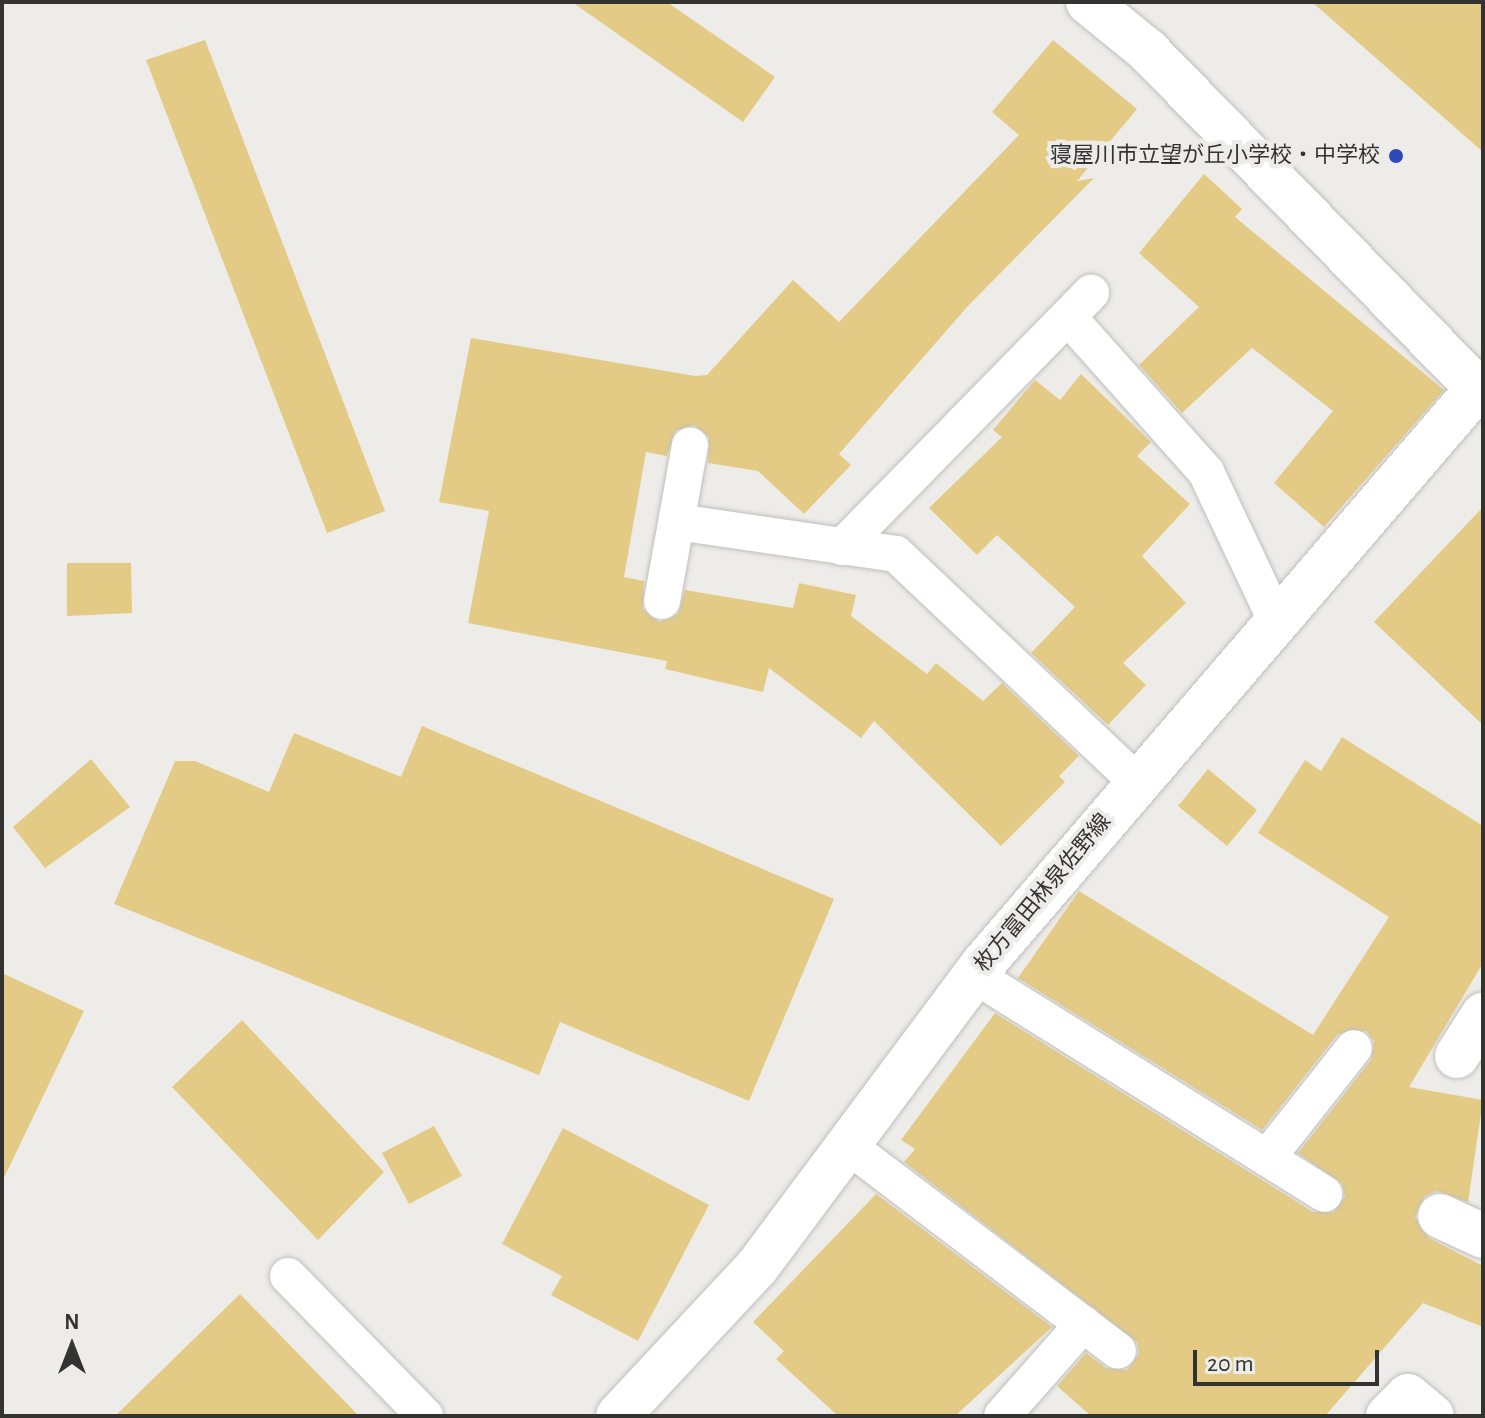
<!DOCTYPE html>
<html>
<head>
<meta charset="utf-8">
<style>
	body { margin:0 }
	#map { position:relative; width:1485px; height:1418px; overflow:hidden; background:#eeece9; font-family:"Alegreya Sans","Noto Sans JP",sans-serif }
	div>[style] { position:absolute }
	.building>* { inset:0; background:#e3cb86 }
	.roads { filter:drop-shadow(0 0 2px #c0bfbb) drop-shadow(0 0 2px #c0bfbb) }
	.service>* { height:36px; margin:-18px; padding:0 18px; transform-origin:18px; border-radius:18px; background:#fff }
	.minor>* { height:44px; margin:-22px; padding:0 22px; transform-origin:22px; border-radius:22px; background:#fff }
	.primary>* { height:44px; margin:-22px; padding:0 22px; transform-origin:22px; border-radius:22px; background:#fff }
	.dots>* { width:22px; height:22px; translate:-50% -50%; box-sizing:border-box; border:4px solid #eeece9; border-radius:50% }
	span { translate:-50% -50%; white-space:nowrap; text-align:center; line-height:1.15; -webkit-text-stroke:8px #eeece9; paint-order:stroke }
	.poi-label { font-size:22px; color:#333331 }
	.right { translate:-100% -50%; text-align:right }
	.street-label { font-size:22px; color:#333331 }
	.frame { position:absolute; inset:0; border:4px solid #333331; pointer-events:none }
	.north { position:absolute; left:32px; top:1306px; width:80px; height:80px; -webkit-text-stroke:6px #eeece9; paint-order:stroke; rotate:0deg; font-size:22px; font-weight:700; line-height:32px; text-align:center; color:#333331 }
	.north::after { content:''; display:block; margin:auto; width:28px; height:36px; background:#333331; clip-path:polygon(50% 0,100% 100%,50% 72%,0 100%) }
	.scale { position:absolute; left:1193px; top:1350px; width:186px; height:36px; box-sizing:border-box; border:4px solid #333331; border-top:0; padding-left:10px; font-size:24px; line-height:28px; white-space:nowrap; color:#333331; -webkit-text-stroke:6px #eeece9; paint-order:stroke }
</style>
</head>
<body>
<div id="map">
	<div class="building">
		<i style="clip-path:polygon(572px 2px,667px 2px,775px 77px,743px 122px)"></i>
		<i style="clip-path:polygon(1312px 2px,1483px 2px,1483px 152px)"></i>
		<i style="clip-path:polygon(205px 40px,385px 511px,327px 533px,146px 60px)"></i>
		<i style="clip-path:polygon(1053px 40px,1137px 109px,1077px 181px,1094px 178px,967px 307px,839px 454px,851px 465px,804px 514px,758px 471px,708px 463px,709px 437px,694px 425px,675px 431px,667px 456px,646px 452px,624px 577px,644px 581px,643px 609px,659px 622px,678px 614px,685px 590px,793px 608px,799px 583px,856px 595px,851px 616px,927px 674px,936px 663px,983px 701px,1002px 683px,1079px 756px,1059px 776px,1065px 782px,1001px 846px,874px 721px,861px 738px,769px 668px,763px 692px,665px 669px,667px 661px,468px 623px,489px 511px,439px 502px,471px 338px,695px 376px,707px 375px,793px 280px,839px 322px,1019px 135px,992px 112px)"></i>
		<i style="clip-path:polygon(1204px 174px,1242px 209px,1235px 217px,1444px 390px,1324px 527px,1274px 483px,1333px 411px,1252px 348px,1182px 413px,1139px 365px,1199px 307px,1139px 253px)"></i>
		<i style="clip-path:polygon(1081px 374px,1151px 442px,1137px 456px,1190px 504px,1142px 556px,1186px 603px,1123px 663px,1146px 685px,1108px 725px,1031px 653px,1075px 607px,997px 535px,977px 555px,929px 508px,1002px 437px,993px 430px,1035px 380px,1060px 400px)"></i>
		<i style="clip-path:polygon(1483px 507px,1483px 725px,1374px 622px)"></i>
		<i style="clip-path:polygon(67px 563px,131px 563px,132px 613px,67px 616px)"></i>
		<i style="clip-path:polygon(422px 726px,834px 899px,749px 1101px,560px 1022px,539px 1075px,114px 904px,175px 761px,195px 761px,269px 792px,294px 733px,401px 777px)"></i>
		<i style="clip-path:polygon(1342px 737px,1483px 826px,1483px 963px,1409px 1087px,1483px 1100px,1468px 1202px,1437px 1191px,1425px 1196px,1415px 1217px,1429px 1238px,1483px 1266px,1483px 1327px,1423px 1303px,1325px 1416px,1091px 1416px,1057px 1386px,1086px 1353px,1106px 1368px,1127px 1370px,1139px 1354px,1137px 1342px,904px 1162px,915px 1149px,901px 1140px,995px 1013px,1313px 1212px,1334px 1212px,1345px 1196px,1342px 1184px,1298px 1153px,1371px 1060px,1374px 1041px,1366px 1031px,1338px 1034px,1262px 1130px,1018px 978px,1079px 891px,1313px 1035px,1389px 917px,1258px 833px,1305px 760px,1321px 771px)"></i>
		<i style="clip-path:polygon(91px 759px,130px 807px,45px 868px,13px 827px)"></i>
		<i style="clip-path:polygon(1208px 769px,1257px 810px,1227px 846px,1178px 806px)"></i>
		<i style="clip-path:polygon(2px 973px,84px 1011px,2px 1182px)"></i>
		<i style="clip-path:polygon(242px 1020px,384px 1172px,318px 1240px,172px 1087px)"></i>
		<i style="clip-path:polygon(434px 1126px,462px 1176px,409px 1204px,382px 1153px)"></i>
		<i style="clip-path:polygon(563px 1128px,709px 1205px,638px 1341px,551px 1295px,562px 1276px,502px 1244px)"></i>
		<i style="clip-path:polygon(876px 1194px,1052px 1327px,955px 1416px,838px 1416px,776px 1359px,784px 1351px,753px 1322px)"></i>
		<i style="clip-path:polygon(240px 1294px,359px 1416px,115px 1416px)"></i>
	</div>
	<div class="roads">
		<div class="service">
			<i style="left:1068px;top:317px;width:208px;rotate:48.3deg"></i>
			<i style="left:1206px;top:472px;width:164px;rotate:64.7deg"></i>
			<i style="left:677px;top:522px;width:221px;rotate:8.3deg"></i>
			<i style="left:896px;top:554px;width:332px;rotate:43.4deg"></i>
			<i style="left:842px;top:547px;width:356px;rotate:-45.6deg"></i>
			<i style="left:662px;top:601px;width:158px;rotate:-79.8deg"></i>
			<i style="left:974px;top:975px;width:413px;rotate:32deg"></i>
			<i style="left:847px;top:1145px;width:340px;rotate:37.2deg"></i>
			<i style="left:1267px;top:1158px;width:140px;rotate:-51.7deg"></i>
			<i style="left:288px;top:1276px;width:196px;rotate:45.6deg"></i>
			<i style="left:1002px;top:1416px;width:123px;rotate:-48.6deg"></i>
		</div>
		<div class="minor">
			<i style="left:1088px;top:2px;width:77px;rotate:39.2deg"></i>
			<i style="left:1148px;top:51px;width:470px;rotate:45.7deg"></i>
			<i style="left:1457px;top:1056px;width:49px;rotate:-57.6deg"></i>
			<i style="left:1440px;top:1216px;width:47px;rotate:24.9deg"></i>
			<i style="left:1388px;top:1416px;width:28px;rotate:-45deg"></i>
			<i style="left:1408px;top:1396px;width:31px;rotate:40deg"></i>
		</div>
		<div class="primary">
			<i style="left:618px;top:1416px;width:204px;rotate:-47deg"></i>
			<i style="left:757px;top:1267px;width:378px;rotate:-53.3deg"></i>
			<i style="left:983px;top:964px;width:767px;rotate:-49.33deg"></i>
		</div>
	</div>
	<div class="dots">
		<i style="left:1396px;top:156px;background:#2e4aba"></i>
	</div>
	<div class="poi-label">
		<span class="right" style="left:1380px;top:156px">寝屋川市立望が丘小学校・中学校</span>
	</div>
	<div class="street-label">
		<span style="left:1043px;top:893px;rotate:-50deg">枚方富田林泉佐野線</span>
	</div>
	<div class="frame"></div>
	<div class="north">N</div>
	<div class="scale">20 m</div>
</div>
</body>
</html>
